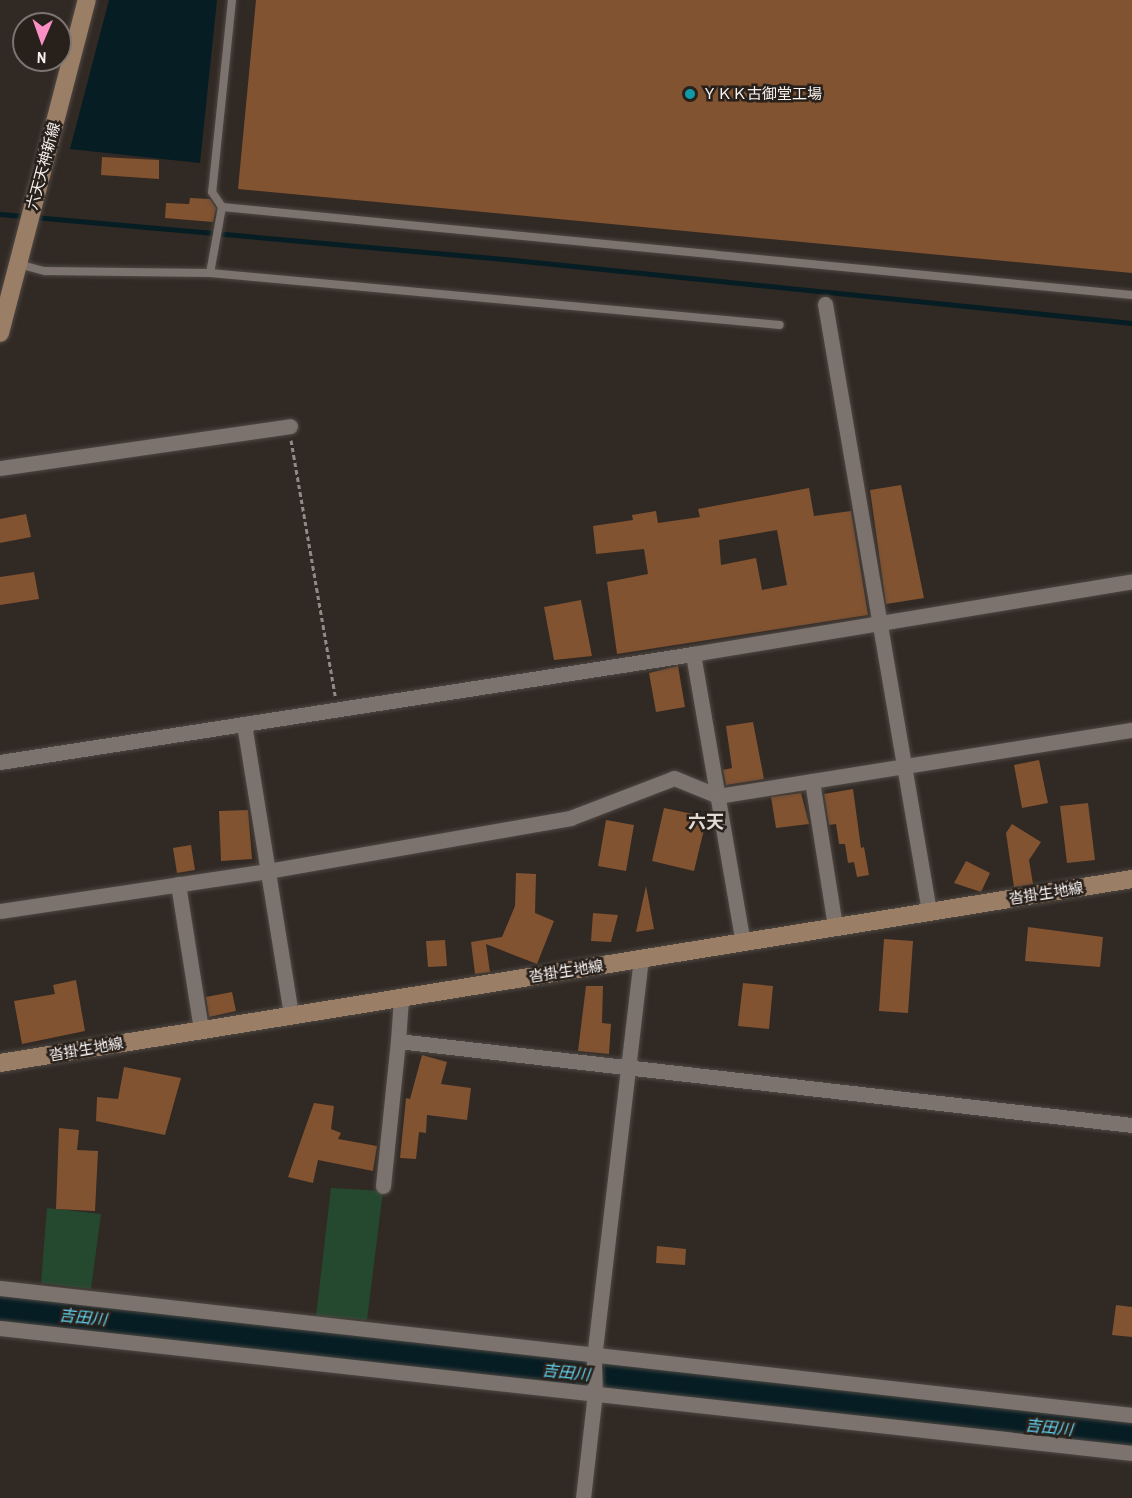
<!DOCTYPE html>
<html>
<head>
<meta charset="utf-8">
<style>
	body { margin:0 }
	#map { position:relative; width:1132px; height:1498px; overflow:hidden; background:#312924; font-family:"Archivo Narrow","Noto Sans JP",sans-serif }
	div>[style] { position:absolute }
	.green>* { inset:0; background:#25492f }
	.water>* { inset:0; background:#051d23 }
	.stream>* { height:5px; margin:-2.5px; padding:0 2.5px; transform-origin:2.5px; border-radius:2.5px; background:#051d23 }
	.river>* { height:30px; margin:-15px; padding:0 15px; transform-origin:15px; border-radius:15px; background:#051d23 }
	.building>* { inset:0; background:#825331 }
	.path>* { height:3px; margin-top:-1.5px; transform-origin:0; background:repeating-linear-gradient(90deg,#918a86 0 4.5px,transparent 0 7.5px) }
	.roads { filter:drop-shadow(0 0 2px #4f4843) drop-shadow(0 0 2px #4f4843) }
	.lane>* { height:8px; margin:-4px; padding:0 4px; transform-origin:4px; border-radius:4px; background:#7c736e }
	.street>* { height:15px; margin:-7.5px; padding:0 7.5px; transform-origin:7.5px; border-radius:7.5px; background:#7c736e }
	.secondary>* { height:18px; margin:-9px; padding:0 9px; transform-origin:9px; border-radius:9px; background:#9b7e66 }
	.dots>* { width:16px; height:16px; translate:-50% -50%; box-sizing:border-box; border:3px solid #27201b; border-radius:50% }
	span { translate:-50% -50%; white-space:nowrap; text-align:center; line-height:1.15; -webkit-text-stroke:5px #27201b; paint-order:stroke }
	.poi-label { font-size:15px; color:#f8f2ef }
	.left { translate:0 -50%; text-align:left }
	.street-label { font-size:15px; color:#f8f2ef }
	.water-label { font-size:16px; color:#60d0ee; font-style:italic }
	.quarter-label { font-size:18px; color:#e4dad4; font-weight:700 }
	.north { position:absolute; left:12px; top:12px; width:60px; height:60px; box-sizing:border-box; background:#27201b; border:2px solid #7b7470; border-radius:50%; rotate:182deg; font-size:16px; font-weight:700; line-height:24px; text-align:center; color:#f8f2ef }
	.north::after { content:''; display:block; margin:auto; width:21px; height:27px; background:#fa8fc6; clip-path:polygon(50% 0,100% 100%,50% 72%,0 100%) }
</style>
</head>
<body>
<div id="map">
	<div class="green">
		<i style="clip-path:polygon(331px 1188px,383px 1191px,367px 1320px,316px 1316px)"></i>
		<i style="clip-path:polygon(47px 1208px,101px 1214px,91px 1289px,41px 1283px)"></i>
	</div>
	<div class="water">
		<i style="clip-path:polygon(109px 0,217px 0,200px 163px,70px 149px)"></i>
	</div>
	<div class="stream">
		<i style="left:0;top:214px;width:516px;rotate:5.11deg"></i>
		<i style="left:514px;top:260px;width:621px;rotate:5.82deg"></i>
	</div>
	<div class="river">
		<i style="left:0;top:1307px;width:1139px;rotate:6.5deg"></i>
	</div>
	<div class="building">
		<i style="clip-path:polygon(256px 0,1132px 0,1132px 273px,238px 189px)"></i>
		<i style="clip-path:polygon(102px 157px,159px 160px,159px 179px,101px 175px)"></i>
		<i style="clip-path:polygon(190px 198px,210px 199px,216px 208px,213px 222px,165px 218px,166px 203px,189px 204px)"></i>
		<i style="clip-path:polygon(901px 485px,924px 598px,886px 604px,870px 490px)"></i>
		<i style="clip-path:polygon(evenodd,809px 488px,814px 516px,851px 511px,868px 615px,617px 654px,607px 582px,648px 574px,644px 549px,596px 554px,593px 526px,633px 520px,632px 515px,656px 511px,658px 523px,700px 517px,698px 509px,809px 488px,777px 530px,787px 585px,762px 590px,756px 558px,721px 565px,719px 540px,777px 530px)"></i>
		<i style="clip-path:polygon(26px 514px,31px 537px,0 543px,0 519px)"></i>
		<i style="clip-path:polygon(34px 572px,39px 599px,0 605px,0 577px)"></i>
		<i style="clip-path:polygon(581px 600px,592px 656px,554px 660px,544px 607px)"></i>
		<i style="clip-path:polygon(678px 666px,685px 707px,656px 712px,649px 673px)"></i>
		<i style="clip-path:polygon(753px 722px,764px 779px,726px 785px,723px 770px,732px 768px,726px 726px)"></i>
		<i style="clip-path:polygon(1039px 760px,1048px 803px,1022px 808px,1014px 765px)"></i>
		<i style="clip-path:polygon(853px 789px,861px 848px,864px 847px,869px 875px,857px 877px,854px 862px,848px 863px,845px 844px,839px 844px,836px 824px,829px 825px,824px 794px)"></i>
		<i style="clip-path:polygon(801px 793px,809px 824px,776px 828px,771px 797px)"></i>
		<i style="clip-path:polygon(1088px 803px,1095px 860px,1067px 863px,1060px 806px)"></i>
		<i style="clip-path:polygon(664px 808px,707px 817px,694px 871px,652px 861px)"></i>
		<i style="clip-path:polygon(248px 810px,252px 859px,221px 861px,219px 811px)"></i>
		<i style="clip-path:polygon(606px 820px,634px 825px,626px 871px,598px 866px)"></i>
		<i style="clip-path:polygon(1012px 824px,1041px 842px,1029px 860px,1033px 884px,1014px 887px,1006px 833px)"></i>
		<i style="clip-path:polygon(191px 845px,195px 870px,177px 873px,173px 848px)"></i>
		<i style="clip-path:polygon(966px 861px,990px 873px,981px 892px,954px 883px)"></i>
		<i style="clip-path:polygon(516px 873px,536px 874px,535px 913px,554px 921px,537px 964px,486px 944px,490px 972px,475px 974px,471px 942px,502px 937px,515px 906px)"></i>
		<i style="clip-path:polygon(646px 886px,654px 929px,636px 932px)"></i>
		<i style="clip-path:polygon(593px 913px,618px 915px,611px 942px,591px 941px)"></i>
		<i style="clip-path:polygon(1028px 927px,1103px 937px,1100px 967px,1025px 961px)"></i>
		<i style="clip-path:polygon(884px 939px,913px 941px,908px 1013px,879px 1011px)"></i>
		<i style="clip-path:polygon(445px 940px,447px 966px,428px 967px,426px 941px)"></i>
		<i style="clip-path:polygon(76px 980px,85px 1031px,22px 1044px,14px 1001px,55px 994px,53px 985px)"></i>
		<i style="clip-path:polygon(743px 983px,773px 986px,769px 1029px,738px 1026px)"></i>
		<i style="clip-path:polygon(586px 986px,603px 986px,602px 1023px,611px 1024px,609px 1054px,578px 1051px)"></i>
		<i style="clip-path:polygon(232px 992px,236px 1011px,209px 1017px,206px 997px)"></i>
		<i style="clip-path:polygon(422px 1055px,447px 1062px,441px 1084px,471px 1088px,467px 1120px,427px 1115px,426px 1133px,419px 1132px,416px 1159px,400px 1158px,406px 1098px,410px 1099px)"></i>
		<i style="clip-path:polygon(124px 1067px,181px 1078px,165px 1135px,96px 1121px,97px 1097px,118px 1099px)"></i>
		<i style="clip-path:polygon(314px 1103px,334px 1106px,331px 1129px,341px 1133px,338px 1139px,377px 1146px,373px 1171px,318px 1160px,313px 1183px,288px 1177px)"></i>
		<i style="clip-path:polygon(59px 1128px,79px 1130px,77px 1150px,98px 1151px,95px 1211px,56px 1209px)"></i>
		<i style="clip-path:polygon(657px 1246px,686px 1249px,685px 1265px,656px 1263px)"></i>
		<i style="clip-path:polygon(1116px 1305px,1132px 1307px,1132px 1337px,1112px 1335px)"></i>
	</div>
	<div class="path">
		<i style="left:291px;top:440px;width:260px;rotate:80.2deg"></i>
	</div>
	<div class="roads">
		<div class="lane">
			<i style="left:232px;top:0;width:193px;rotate:95.9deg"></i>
			<i style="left:212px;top:192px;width:18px;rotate:56deg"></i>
			<i style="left:222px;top:207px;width:67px;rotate:100.3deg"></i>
			<i style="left:210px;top:273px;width:572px;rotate:5.21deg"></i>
			<i style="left:222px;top:207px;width:914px;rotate:5.52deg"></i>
			<i style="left:18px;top:264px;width:28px;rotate:15deg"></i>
			<i style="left:45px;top:271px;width:165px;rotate:0.7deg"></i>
		</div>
		<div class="street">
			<i style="left:825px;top:304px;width:616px;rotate:80.28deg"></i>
			<i style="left:0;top:468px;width:293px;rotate:-8.2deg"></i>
			<i style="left:693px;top:654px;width:292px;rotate:80.2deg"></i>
			<i style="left:244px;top:724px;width:295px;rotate:80.8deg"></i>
			<i style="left:0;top:762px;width:701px;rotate:-8.86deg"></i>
			<i style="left:693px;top:654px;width:445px;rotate:-9.4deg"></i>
			<i style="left:812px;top:781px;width:147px;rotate:81deg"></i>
			<i style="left:178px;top:884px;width:148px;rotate:81deg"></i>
			<i style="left:0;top:911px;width:270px;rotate:-8.5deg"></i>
			<i style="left:267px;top:871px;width:308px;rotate:-9.9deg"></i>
			<i style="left:570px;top:818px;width:111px;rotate:-21deg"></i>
			<i style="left:674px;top:778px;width:48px;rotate:22.2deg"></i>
			<i style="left:718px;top:796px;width:419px;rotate:-9.1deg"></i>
			<i style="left:401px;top:998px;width:43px;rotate:94deg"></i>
			<i style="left:398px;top:1041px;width:739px;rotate:6.53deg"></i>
			<i style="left:383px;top:1186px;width:146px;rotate:-84.1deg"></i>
			<i style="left:0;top:1288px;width:1139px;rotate:6.4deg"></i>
			<i style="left:0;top:1328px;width:1139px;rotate:6.3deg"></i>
			<i style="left:583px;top:1498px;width:106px;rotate:-83.5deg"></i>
			<i style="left:595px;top:1393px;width:35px;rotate:-92deg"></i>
			<i style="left:594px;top:1358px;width:402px;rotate:-83.3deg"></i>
		</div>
		<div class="secondary">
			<i style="left:0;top:333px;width:344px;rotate:-75.4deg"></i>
			<i style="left:0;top:1063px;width:1147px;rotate:-9.23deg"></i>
		</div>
	</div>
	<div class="dots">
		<i style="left:690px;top:94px;background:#0f9aa8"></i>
	</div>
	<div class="poi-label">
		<span class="left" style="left:702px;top:94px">ＹＫＫ古御堂工場</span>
	</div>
	<div class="street-label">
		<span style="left:43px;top:166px;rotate:-75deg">六天天神新線</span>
		<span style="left:1046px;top:893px;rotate:-9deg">沓掛生地線</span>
		<span style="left:566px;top:971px;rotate:-9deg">沓掛生地線</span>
		<span style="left:86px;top:1049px;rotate:-10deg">沓掛生地線</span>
	</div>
	<div class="water-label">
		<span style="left:83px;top:1317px;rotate:6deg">吉田川</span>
		<span style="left:566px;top:1372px;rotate:6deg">吉田川</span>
		<span style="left:1049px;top:1427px;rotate:6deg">吉田川</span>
	</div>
	<div class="quarter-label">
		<span style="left:706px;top:822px">六天</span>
	</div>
	<div class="north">N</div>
</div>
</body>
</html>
